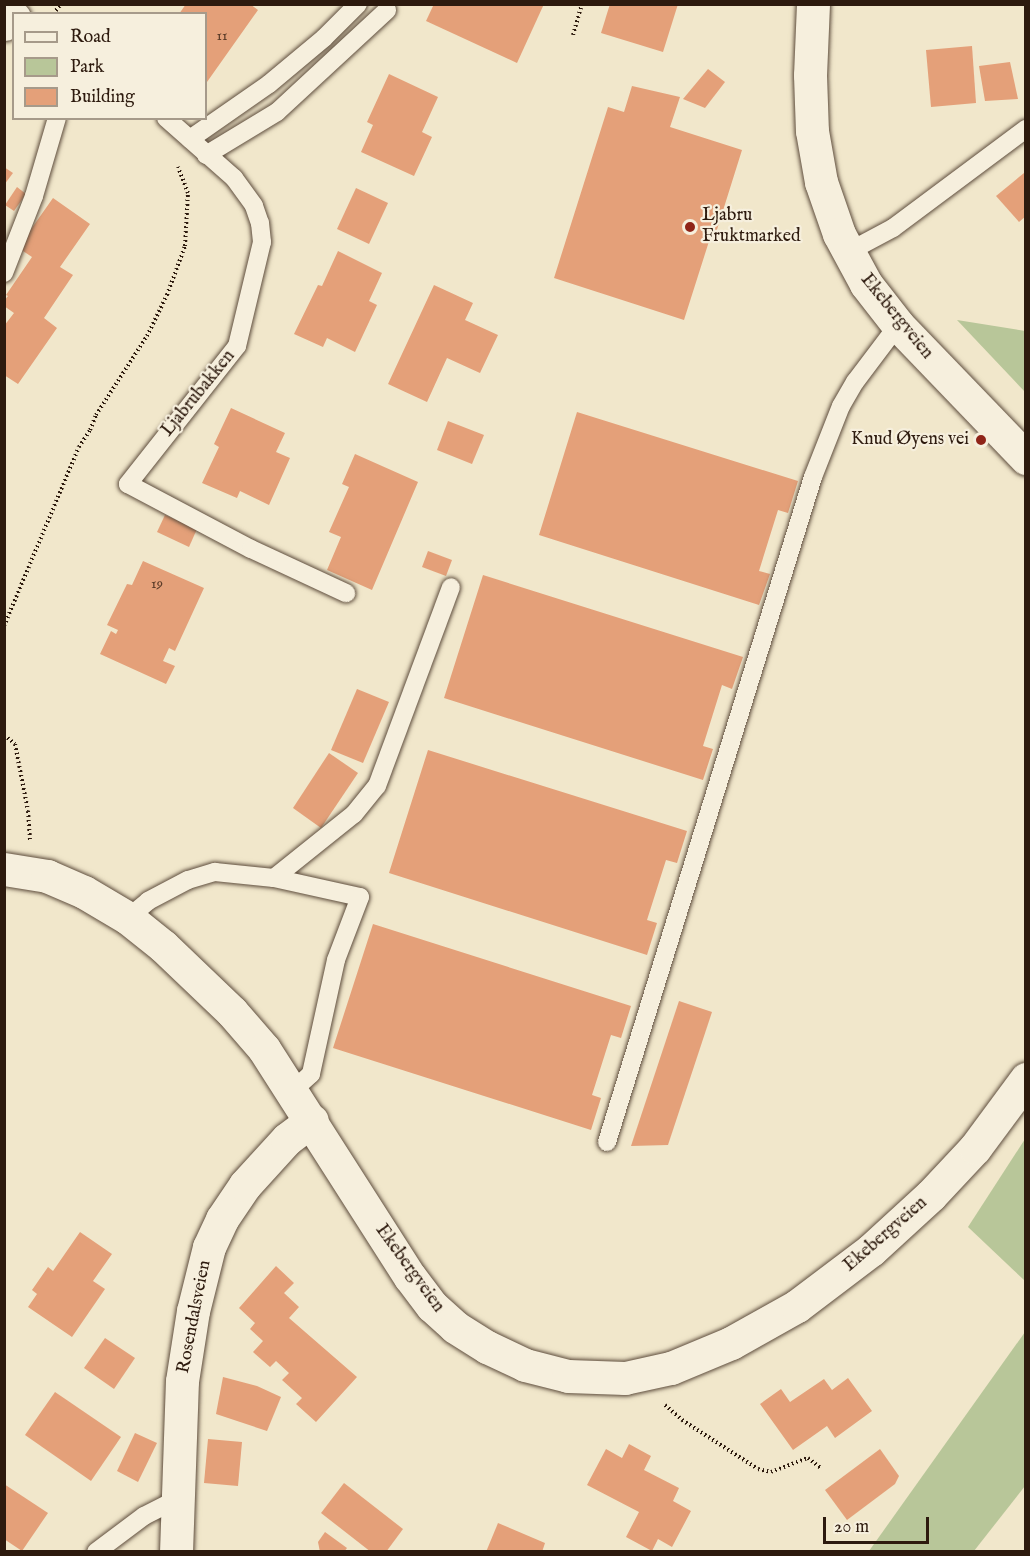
<!DOCTYPE html>
<html>
<head>
<meta charset="utf-8">
<style>
	body { margin:0 }
	#map { position:relative; width:1030px; height:1556px; overflow:hidden; background:#f1e7cb; font-family:"IM FELL English",serif }
	div>[style] { position:absolute }
	.green>* { inset:0; background:#b8c699 }
	.building>* { inset:0; background:#e4a079 }
	.path>* { height:4px; margin-top:-2px; transform-origin:0; background:repeating-linear-gradient(90deg,#2d1a0e 0 1.5px,transparent 0 4.5px) }
	.roads { filter:drop-shadow(0 0 2px #5e4d3d) drop-shadow(0 0 2px #5e4d3d) }
	.lane>* { height:18px; margin:-9px; padding:0 9px; transform-origin:9px; border-radius:9px; background:#f6efdd }
	.street>* { height:33px; margin:-16.5px; padding:0 16.5px; transform-origin:16.5px; border-radius:16.5px; background:#f6efdd }
	.secondary>* { height:33px; margin:-16.5px; padding:0 16.5px; transform-origin:16.5px; border-radius:16.5px; background:#f6efdd }
	.dots>* { width:16px; height:16px; translate:-50% -50%; box-sizing:border-box; border:3px solid #f6efdd; border-radius:50% }
	span { translate:-50% -50%; white-space:nowrap; text-align:center; line-height:1.15; -webkit-text-stroke:4.5px #f6efdd; paint-order:stroke }
	.number-label { font-size:15px; color:#5b3c29 }
	.number-label span { -webkit-text-stroke-width:0 }
	.poi-label { font-size:18px; color:#2d1a0e }
	.left { translate:0 -50%; text-align:left }
	.right { translate:-100% -50%; text-align:right }
	.street-label { font-size:18px; color:#2d1a0e }
	.frame { position:absolute; inset:0; border:6px solid #2d1a0e; pointer-events:none }
	.legend { position:absolute; left:12px; top:12px; width:195px; height:108px; box-sizing:border-box; background:#f6efdd; border:2px solid #a69a8a; margin:0; padding:8px 10px; list-style:none; font-size:18px; color:#2d1a0e }
	.legend li { display:flex; align-items:center; gap:12px; height:30px }
	.legend b { width:30px; border:2px solid #a69a8a }
	.scale { position:absolute; left:823px; top:1517px; width:106px; height:27px; box-sizing:border-box; border:3px solid #2d1a0e; border-top:0; padding-left:8px; font-size:18px; line-height:21px; white-space:nowrap; color:#2d1a0e; -webkit-text-stroke:4px #f6efdd; paint-order:stroke }
</style>
</head>
<body>
<div id="map">
	<div class="green">
		<i style="clip-path:polygon(957px 320px,1025px 331px,1025px 392px)"></i>
		<i style="clip-path:polygon(1025px 1139px,1026px 1281px,1025px 1281px,968px 1227px)"></i>
		<i style="clip-path:polygon(1025px 1332px,1025px 1486px,974px 1551px,869px 1551px)"></i>
	</div>
	<div class="building">
		<i style="clip-path:polygon(186px 4px,250px 4px,258px 10px,207px 82px,206px 14px,179px 14px)"></i>
		<i style="clip-path:polygon(434px 4px,544px 4px,517px 63px,426px 21px)"></i>
		<i style="clip-path:polygon(610px 4px,678px 4px,663px 52px,601px 33px)"></i>
		<i style="clip-path:polygon(972px 46px,976px 103px,931px 107px,926px 50px)"></i>
		<i style="clip-path:polygon(1010px 62px,1018px 99px,985px 101px,979px 66px)"></i>
		<i style="clip-path:polygon(708px 69px,725px 82px,705px 108px,683px 99px)"></i>
		<i style="clip-path:polygon(389px 74px,438px 97px,422px 132px,432px 137px,414px 176px,361px 152px,373px 125px,367px 122px)"></i>
		<i style="clip-path:polygon(632px 86px,680px 97px,670px 127px,742px 150px,715px 236px,711px 235px,684px 320px,554px 278px,608px 107px,624px 112px)"></i>
		<i style="clip-path:polygon(4px 167px,13px 173px,4px 185px)"></i>
		<i style="clip-path:polygon(1024px 173px,1026px 216px,1019px 222px,996px 196px)"></i>
		<i style="clip-path:polygon(17px 187px,26px 194px,14px 211px,5px 205px)"></i>
		<i style="clip-path:polygon(356px 188px,388px 203px,369px 244px,337px 229px)"></i>
		<i style="clip-path:polygon(53px 198px,90px 224px,60px 267px,73px 275px,44px 318px,57px 328px,18px 384px,4px 375px,4px 326px,14px 313px,4px 306px,4px 301px,8px 296px,6px 295px,32px 257px,20px 249px,22px 242px)"></i>
		<i style="clip-path:polygon(338px 251px,382px 273px,369px 301px,377px 305px,355px 352px,327px 338px,323px 347px,294px 334px,318px 285px,322px 286px)"></i>
		<i style="clip-path:polygon(434px 285px,473px 303px,465px 320px,498px 335px,480px 373px,447px 358px,427px 402px,388px 384px)"></i>
		<i style="clip-path:polygon(231px 408px,285px 433px,276px 452px,290px 458px,269px 505px,240px 491px,237px 498px,202px 483px,219px 447px,214px 444px)"></i>
		<i style="clip-path:polygon(577px 412px,798px 481px,788px 513px,778px 510px,759px 571px,770px 574px,759px 605px,539px 535px)"></i>
		<i style="clip-path:polygon(448px 421px,484px 435px,472px 464px,437px 450px)"></i>
		<i style="clip-path:polygon(355px 454px,418px 482px,372px 590px,327px 570px,341px 537px,329px 532px,349px 487px,342px 484px)"></i>
		<i style="clip-path:polygon(165px 515px,197px 529px,189px 547px,157px 532px)"></i>
		<i style="clip-path:polygon(428px 551px,452px 560px,446px 576px,422px 567px)"></i>
		<i style="clip-path:polygon(143px 561px,204px 588px,175px 651px,169px 648px,163px 661px,175px 666px,166px 684px,100px 654px,111px 631px,116px 634px,118px 630px,107px 625px,127px 584px,132px 585px)"></i>
		<i style="clip-path:polygon(483px 575px,743px 657px,732px 689px,722px 685px,703px 746px,713px 749px,703px 780px,444px 698px)"></i>
		<i style="clip-path:polygon(357px 689px,389px 702px,363px 763px,331px 750px)"></i>
		<i style="clip-path:polygon(428px 750px,687px 831px,677px 863px,666px 860px,647px 920px,657px 923px,647px 955px,389px 873px)"></i>
		<i style="clip-path:polygon(329px 753px,358px 773px,321px 828px,293px 808px)"></i>
		<i style="clip-path:polygon(373px 924px,631px 1006px,621px 1038px,611px 1035px,592px 1095px,601px 1098px,591px 1130px,333px 1048px)"></i>
		<i style="clip-path:polygon(679px 1001px,712px 1012px,668px 1145px,631px 1146px)"></i>
		<i style="clip-path:polygon(80px 1232px,112px 1254px,93px 1281px,105px 1289px,72px 1337px,28px 1307px,37px 1294px,32px 1290px,48px 1267px,53px 1271px)"></i>
		<i style="clip-path:polygon(276px 1266px,294px 1283px,284px 1293px,299px 1307px,289px 1318px,357px 1377px,316px 1422px,296px 1404px,302px 1398px,282px 1380px,289px 1373px,276px 1361px,270px 1367px,253px 1352px,263px 1341px,250px 1329px,255px 1323px,239px 1308px)"></i>
		<i style="clip-path:polygon(105px 1338px,135px 1358px,114px 1389px,84px 1368px)"></i>
		<i style="clip-path:polygon(223px 1377px,257px 1386px,281px 1397px,267px 1431px,216px 1414px)"></i>
		<i style="clip-path:polygon(848px 1378px,872px 1411px,835px 1438px,827px 1426px,793px 1450px,760px 1404px,781px 1389px,790px 1402px,824px 1379px,832px 1390px)"></i>
		<i style="clip-path:polygon(55px 1392px,121px 1437px,91px 1481px,25px 1435px)"></i>
		<i style="clip-path:polygon(135px 1433px,157px 1443px,138px 1482px,117px 1471px)"></i>
		<i style="clip-path:polygon(208px 1439px,242px 1442px,238px 1486px,204px 1483px)"></i>
		<i style="clip-path:polygon(629px 1444px,651px 1456px,644px 1470px,679px 1488px,673px 1501px,691px 1511px,672px 1547px,658px 1539px,652px 1551px,626px 1537px,639px 1512px,587px 1485px,606px 1449px,622px 1458px)"></i>
		<i style="clip-path:polygon(880px 1449px,899px 1476px,895px 1484px,847px 1520px,825px 1490px)"></i>
		<i style="clip-path:polygon(344px 1483px,403px 1529px,386px 1552px,371px 1552px,321px 1513px)"></i>
		<i style="clip-path:polygon(4px 1484px,48px 1513px,22px 1551px,4px 1539px)"></i>
		<i style="clip-path:polygon(498px 1523px,545px 1543px,542px 1552px,486px 1552px)"></i>
		<i style="clip-path:polygon(325px 1532px,347px 1548px,344px 1552px,320px 1552px,318px 1542px)"></i>
	</div>
	<div class="path">
		<i style="left:53px;top:14px;width:13px;rotate:-51deg"></i>
		<i style="left:573px;top:35px;width:32px;rotate:-74deg"></i>
		<i style="left:4px;top:626px;width:194px;rotate:-67.3deg"></i>
		<i style="left:79px;top:447px;width:20px;rotate:-57deg"></i>
		<i style="left:90px;top:430px;width:16px;rotate:-68deg"></i>
		<i style="left:96px;top:415px;width:94px;rotate:-57.2deg"></i>
		<i style="left:147px;top:336px;width:46px;rotate:-64deg"></i>
		<i style="left:167px;top:295px;width:52px;rotate:-69.8deg"></i>
		<i style="left:185px;top:246px;width:53px;rotate:-86.8deg"></i>
		<i style="left:188px;top:193px;width:28px;rotate:-111deg"></i>
		<i style="left:4px;top:735px;width:14px;rotate:39deg"></i>
		<i style="left:15px;top:744px;width:68px;rotate:79deg"></i>
		<i style="left:28px;top:811px;width:29px;rotate:86deg"></i>
		<i style="left:665px;top:1405px;width:23px;rotate:41deg"></i>
		<i style="left:682px;top:1420px;width:90px;rotate:32.8deg"></i>
		<i style="left:758px;top:1469px;width:13px;rotate:13deg"></i>
		<i style="left:771px;top:1472px;width:40px;rotate:-21deg"></i>
		<i style="left:808px;top:1458px;width:16px;rotate:38deg"></i>
	</div>
	<div class="roads">
		<div class="lane">
			<i style="left:166px;top:118px;width:91px;rotate:41.4deg"></i>
			<i style="left:234px;top:178px;width:34px;rotate:54deg"></i>
			<i style="left:254px;top:206px;width:18px;rotate:71deg"></i>
			<i style="left:260px;top:223px;width:19px;rotate:84deg"></i>
			<i style="left:262px;top:242px;width:107px;rotate:103.5deg"></i>
			<i style="left:237px;top:346px;width:176px;rotate:128.3deg"></i>
			<i style="left:128px;top:484px;width:139px;rotate:27.9deg"></i>
			<i style="left:251px;top:549px;width:105px;rotate:24.9deg"></i>
			<i style="left:190px;top:139px;width:96px;rotate:-34.8deg"></i>
			<i style="left:269px;top:84px;width:72px;rotate:-39.9deg"></i>
			<i style="left:324px;top:38px;width:48px;rotate:-45deg"></i>
			<i style="left:206px;top:155px;width:83px;rotate:-31.2deg"></i>
			<i style="left:277px;top:112px;width:150px;rotate:-42.8deg"></i>
			<i style="left:848px;top:252px;width:51px;rotate:-28.1deg"></i>
			<i style="left:893px;top:228px;width:166px;rotate:-36.7deg"></i>
			<i style="left:4px;top:273px;width:83px;rotate:-68.7deg"></i>
			<i style="left:34px;top:196px;width:81px;rotate:-73.6deg"></i>
			<i style="left:274px;top:878px;width:102px;rotate:-38.7deg"></i>
			<i style="left:354px;top:814px;width:36px;rotate:-51deg"></i>
			<i style="left:377px;top:786px;width:212px;rotate:-69.6deg"></i>
			<i style="left:128px;top:918px;width:26px;rotate:-40deg"></i>
			<i style="left:148px;top:901px;width:45px;rotate:-27.7deg"></i>
			<i style="left:188px;top:880px;width:28px;rotate:-17deg"></i>
			<i style="left:215px;top:872px;width:59px;rotate:5.8deg"></i>
			<i style="left:274px;top:878px;width:88px;rotate:12.5deg"></i>
			<i style="left:360px;top:897px;width:67px;rotate:110.9deg"></i>
			<i style="left:336px;top:960px;width:117px;rotate:102.4deg"></i>
			<i style="left:311px;top:1074px;width:25px;rotate:138deg"></i>
			<i style="left:607px;top:1142px;width:696px;rotate:-72.79deg"></i>
			<i style="left:813px;top:477px;width:76px;rotate:-68.5deg"></i>
			<i style="left:841px;top:406px;width:28px;rotate:-60deg"></i>
			<i style="left:855px;top:382px;width:71px;rotate:-53deg"></i>
			<i style="left:96px;top:1552px;width:60px;rotate:-36.9deg"></i>
			<i style="left:144px;top:1516px;width:37px;rotate:-27deg"></i>
		</div>
		<div class="street">
			<i style="left:4px;top:24px;width:12px;rotate:-31deg"></i>
			<i style="left:176px;top:1552px;width:171px;rotate:-88deg"></i>
			<i style="left:182px;top:1381px;width:71px;rotate:-81.1deg"></i>
			<i style="left:193px;top:1311px;width:66px;rotate:-76deg"></i>
			<i style="left:209px;top:1247px;width:31px;rotate:-65deg"></i>
			<i style="left:222px;top:1219px;width:41px;rotate:-55.9deg"></i>
			<i style="left:245px;top:1185px;width:62px;rotate:-47.6deg"></i>
			<i style="left:287px;top:1139px;width:31px;rotate:-37deg"></i>
		</div>
		<div class="secondary">
			<i style="left:813px;top:4px;width:71px;rotate:92.4deg"></i>
			<i style="left:810px;top:75px;width:56px;rotate:88deg"></i>
			<i style="left:812px;top:131px;width:52px;rotate:80deg"></i>
			<i style="left:821px;top:182px;width:55px;rotate:70.9deg"></i>
			<i style="left:839px;top:234px;width:57px;rotate:61.6deg"></i>
			<i style="left:866px;top:284px;width:52px;rotate:52deg"></i>
			<i style="left:898px;top:325px;width:185px;rotate:46.1deg"></i>
			<i style="left:4px;top:869px;width:44px;rotate:9.2deg"></i>
			<i style="left:47px;top:876px;width:40px;rotate:23.4deg"></i>
			<i style="left:84px;top:892px;width:51px;rotate:30.6deg"></i>
			<i style="left:128px;top:918px;width:45px;rotate:38.7deg"></i>
			<i style="left:163px;top:946px;width:95px;rotate:43.7deg"></i>
			<i style="left:232px;top:1012px;width:49px;rotate:49.1deg"></i>
			<i style="left:264px;top:1049px;width:271px;rotate:57.4deg"></i>
			<i style="left:410px;top:1277px;width:36px;rotate:53deg"></i>
			<i style="left:432px;top:1306px;width:31px;rotate:42deg"></i>
			<i style="left:455px;top:1327px;width:38px;rotate:32deg"></i>
			<i style="left:487px;top:1347px;width:42px;rotate:25.3deg"></i>
			<i style="left:525px;top:1365px;width:44px;rotate:14.3deg"></i>
			<i style="left:568px;top:1376px;width:57px;rotate:2deg"></i>
			<i style="left:625px;top:1378px;width:47px;rotate:-12.3deg"></i>
			<i style="left:671px;top:1368px;width:65px;rotate:-22.6deg"></i>
			<i style="left:731px;top:1343px;width:76px;rotate:-29.3deg"></i>
			<i style="left:797px;top:1306px;width:93px;rotate:-37.1deg"></i>
			<i style="left:871px;top:1250px;width:81px;rotate:-42.5deg"></i>
			<i style="left:931px;top:1195px;width:64px;rotate:-46.9deg"></i>
			<i style="left:975px;top:1148px;width:86px;rotate:-53.5deg"></i>
		</div>
	</div>
	<div class="dots">
		<i style="left:690px;top:227px;background:#8f2418"></i>
		<i style="left:981px;top:440px;background:#8f2418"></i>
	</div>
	<div class="number-label">
		<span style="left:222px;top:36px">11</span>
		<span style="left:157px;top:584px">19</span>
	</div>
	<div class="poi-label">
		<span class="left" style="left:702px;top:227px">Ljabru<br>Fruktmarked</span>
		<span class="right" style="left:969px;top:440px">Knud Øyens vei</span>
	</div>
	<div class="street-label">
		<span style="left:896px;top:317px;rotate:51deg">Ekebergveien</span>
		<span style="left:199px;top:394px;rotate:-51deg">Ljabrubakken</span>
		<span style="left:886px;top:1235px;rotate:-41deg">Ekebergveien</span>
		<span style="left:409px;top:1269px;rotate:54deg">Ekebergveien</span>
		<span style="left:195px;top:1317px;rotate:-79deg">Rosendalsveien</span>
	</div>
	<div class="frame"></div>
	<ul class="legend">
	<li><b style="height:8px;background:#f6efdd"></b>Road</li>
	<li><b style="height:16px;background:#b8c699"></b>Park</li>
	<li><b style="height:16px;background:#e4a079"></b>Building</li>
	</ul>
	<div class="scale">20 m</div>
</div>
</body>
</html>
